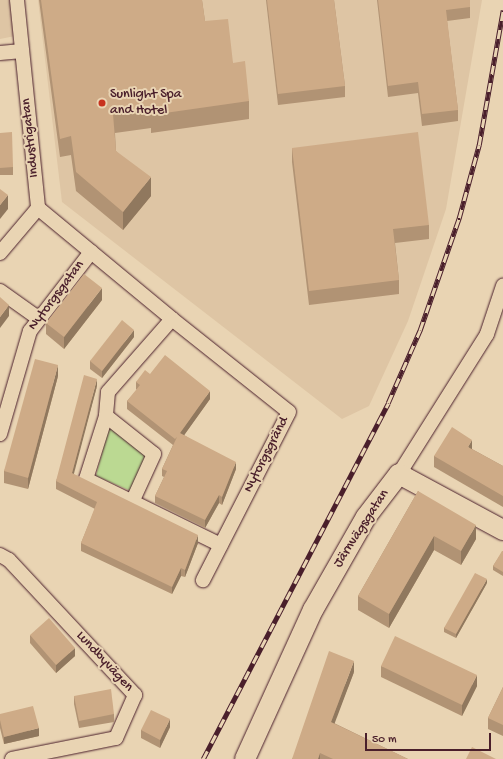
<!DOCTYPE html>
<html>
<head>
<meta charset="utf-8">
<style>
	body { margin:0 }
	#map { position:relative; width:503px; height:759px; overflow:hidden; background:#e9d4b3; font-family:"Gochi Hand",sans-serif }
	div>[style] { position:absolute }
	.built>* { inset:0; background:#dec5a4 }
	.green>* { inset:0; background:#bbd992 }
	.roads { filter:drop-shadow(0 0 1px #4a1f2b) drop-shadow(0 0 1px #4a1f2b) }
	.minor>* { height:14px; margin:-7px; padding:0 7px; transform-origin:7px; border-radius:7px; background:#e9d4b3 }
	.secondary>* { height:20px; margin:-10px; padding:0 10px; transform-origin:10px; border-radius:10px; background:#e9d4b3 }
	.rail>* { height:4.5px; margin-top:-2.25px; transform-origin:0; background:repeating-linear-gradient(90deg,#e9d4b3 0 9px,#4a1f2b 0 18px); box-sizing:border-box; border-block:1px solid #4a1f2b }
	.wall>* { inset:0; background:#b19374 }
	.shaded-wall>* { inset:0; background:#90785e }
	.building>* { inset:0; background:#ceab87 }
	.dots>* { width:11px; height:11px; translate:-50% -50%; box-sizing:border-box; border:2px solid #e9d4b3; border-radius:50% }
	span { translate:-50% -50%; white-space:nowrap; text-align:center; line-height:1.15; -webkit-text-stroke:4px #e9d4b3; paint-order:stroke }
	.poi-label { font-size:14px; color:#4a1f2b }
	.left { translate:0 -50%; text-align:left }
	.street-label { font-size:14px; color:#4a1f2b }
	.scale { position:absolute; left:365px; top:733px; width:126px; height:18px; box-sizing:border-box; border:2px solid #4a1f2b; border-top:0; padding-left:5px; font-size:12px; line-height:14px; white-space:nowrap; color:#4a1f2b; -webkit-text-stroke:3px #e9d4b3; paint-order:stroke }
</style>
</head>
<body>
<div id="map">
	<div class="built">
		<i style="clip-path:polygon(0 0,11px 0,15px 36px,0 39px)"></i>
		<i style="clip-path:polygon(38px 0,482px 0,446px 209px,408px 321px,369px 406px,342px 419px,62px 202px)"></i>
	</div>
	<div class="green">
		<i style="clip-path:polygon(113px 426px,148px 454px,131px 491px,96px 476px,108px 429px)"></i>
	</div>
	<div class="roads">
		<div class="minor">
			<i style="left:17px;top:0;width:209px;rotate:84.2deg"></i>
			<i style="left:38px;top:208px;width:174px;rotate:39.6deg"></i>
			<i style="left:172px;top:319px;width:97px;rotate:131.2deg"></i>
			<i style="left:108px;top:392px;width:24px;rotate:95deg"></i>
			<i style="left:106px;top:416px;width:66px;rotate:107.6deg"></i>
			<i style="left:86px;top:479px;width:150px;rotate:26.1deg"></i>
			<i style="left:0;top:53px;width:22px;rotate:-5deg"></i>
			<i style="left:0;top:253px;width:59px;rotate:-49.8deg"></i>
			<i style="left:0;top:291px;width:47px;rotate:35.4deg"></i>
			<i style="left:172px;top:319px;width:149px;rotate:38.5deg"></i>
			<i style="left:289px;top:412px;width:189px;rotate:117.1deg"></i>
			<i style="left:106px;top:416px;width:61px;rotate:38.4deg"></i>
			<i style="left:154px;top:454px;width:51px;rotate:114.5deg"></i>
			<i style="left:0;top:434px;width:107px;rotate:-73.8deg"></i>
			<i style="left:30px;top:331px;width:100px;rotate:-52.3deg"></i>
			<i style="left:399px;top:474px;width:165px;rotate:-57.8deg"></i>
			<i style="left:487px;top:334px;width:51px;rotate:-71.6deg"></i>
			<i style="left:0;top:555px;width:10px;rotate:29deg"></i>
			<i style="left:9px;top:560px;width:185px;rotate:47deg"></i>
			<i style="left:135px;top:695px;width:47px;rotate:113.8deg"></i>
			<i style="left:116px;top:738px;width:106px;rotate:168.6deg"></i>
		</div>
		<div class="secondary">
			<i style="left:245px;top:759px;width:164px;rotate:-65.5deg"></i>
			<i style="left:313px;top:610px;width:107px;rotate:-60.3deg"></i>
			<i style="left:366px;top:517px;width:54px;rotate:-52.5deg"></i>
			<i style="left:399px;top:474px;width:118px;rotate:28.3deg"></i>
		</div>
	</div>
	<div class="rail">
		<i style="left:203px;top:759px;width:401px;rotate:-62.5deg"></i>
		<i style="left:388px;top:403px;width:80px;rotate:-66.3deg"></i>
		<i style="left:420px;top:330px;width:119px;rotate:-70.8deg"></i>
		<i style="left:459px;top:218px;width:76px;rotate:-74.7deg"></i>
		<i style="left:479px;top:145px;width:137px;rotate:-79.9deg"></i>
	</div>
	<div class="wall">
		<i style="clip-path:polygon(39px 0,202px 0,205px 21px,233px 63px,249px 101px,249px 119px,151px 133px,151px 128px,115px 133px,116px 151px,151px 196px,123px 230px,76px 191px,71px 155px,60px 157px)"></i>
		<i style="clip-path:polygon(266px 0,334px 0,345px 86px,345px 97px,278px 105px)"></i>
		<i style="clip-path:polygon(377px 0,470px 0,470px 18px,447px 21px,458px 110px,458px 121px,422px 126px,418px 93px,388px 97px)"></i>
		<i style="clip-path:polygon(0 133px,13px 167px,13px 175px,0 175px)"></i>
		<i style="clip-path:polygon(292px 148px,429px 225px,429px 239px,395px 243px,399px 280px,399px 294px,309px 305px,292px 162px)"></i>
		<i style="clip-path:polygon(102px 300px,64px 349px,46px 334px,46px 323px)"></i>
		<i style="clip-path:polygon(134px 337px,102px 378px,90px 369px,90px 361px)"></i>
		<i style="clip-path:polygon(150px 374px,210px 399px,184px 435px,236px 469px,222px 505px,219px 503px,205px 528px,155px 503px,155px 496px,164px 477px,162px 476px,162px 469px,173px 445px,127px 409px,127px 401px,137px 390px,136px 389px,136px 382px)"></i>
		<i style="clip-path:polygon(58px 376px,28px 489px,4px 483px,4px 471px)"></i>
		<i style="clip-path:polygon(97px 386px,73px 474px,198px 543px,185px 577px,181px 576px,172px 594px,81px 551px,81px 543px,95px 509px,56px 489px,56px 481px)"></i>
		<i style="clip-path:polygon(472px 449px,503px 466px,503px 507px,434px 467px,434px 456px)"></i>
		<i style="clip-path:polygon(418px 491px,476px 539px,461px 565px,434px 550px,389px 628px,358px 610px,358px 596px)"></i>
		<i style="clip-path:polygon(503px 551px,503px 576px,493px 570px,493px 566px)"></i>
		<i style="clip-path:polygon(487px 583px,456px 638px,444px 632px,444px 628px)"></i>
		<i style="clip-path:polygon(30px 635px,75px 656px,56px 673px,30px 643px)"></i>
		<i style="clip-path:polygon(381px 666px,477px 686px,462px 716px,381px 677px)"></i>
		<i style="clip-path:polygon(354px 672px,334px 723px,408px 759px,292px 759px)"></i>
		<i style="clip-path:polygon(503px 687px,503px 736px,488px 729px,488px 718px)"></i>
		<i style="clip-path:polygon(74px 696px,114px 714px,114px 722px,79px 728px,74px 704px)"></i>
		<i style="clip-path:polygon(0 714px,39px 736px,4px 744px,0 728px)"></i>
		<i style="clip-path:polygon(170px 727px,160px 748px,141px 738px,141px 730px)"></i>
	</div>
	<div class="shaded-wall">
		<i style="clip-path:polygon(151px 177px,151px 196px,123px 230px,123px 212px)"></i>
		<i style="clip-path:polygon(8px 195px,8px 209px,0 219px,0 205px)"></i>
		<i style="clip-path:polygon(102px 288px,102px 300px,64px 349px,64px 337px)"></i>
		<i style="clip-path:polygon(9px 305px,9px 316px,0 328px,0 317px)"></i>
		<i style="clip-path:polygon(134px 330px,134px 337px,102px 378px,102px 371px)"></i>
		<i style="clip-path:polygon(58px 365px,58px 376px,28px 489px,28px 478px)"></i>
		<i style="clip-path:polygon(97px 379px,97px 386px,72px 481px,72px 473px)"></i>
		<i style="clip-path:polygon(210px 391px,210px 399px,180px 441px,180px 433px)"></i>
		<i style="clip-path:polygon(472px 440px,472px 451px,468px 447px)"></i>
		<i style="clip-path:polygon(236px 462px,236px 469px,222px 505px,222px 497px)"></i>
		<i style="clip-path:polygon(219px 495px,219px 503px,205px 528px,205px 520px)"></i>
		<i style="clip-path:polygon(476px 525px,476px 539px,461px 565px,461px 551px)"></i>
		<i style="clip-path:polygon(198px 535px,198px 543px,185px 577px,185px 570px)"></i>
		<i style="clip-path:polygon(434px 536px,434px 550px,389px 628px,389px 614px)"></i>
		<i style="clip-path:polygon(181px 568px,181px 576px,172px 594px,172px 587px)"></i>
		<i style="clip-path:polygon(487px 579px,487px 583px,456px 638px,456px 634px)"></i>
		<i style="clip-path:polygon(75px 648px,75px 656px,56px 673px,56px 665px)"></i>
		<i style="clip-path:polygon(354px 661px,354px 672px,331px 733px,331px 722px)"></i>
		<i style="clip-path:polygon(477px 675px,477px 686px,462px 716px,462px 705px)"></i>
		<i style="clip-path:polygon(170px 719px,170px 727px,160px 748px,160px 740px)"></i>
		<i style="clip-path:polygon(39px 728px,39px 736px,4px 744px,4px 737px)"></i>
		<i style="clip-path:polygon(320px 753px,320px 759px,318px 759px)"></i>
	</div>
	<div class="building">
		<i style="clip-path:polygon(41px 0,202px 0,205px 21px,228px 19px,233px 63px,245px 61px,249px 101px,151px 115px,151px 109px,113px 114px,116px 151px,151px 177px,123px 212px,76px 172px,71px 136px,60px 139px)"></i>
		<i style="clip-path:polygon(267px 0,334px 0,345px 86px,278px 94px)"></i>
		<i style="clip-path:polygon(378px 0,470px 0,470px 7px,446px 10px,458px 110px,422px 114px,418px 82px,388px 86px)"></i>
		<i style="clip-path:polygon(12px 132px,13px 167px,0 168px,0 133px)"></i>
		<i style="clip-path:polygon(418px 132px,429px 225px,393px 229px,399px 280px,309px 291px,292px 148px)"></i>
		<i style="clip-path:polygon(0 189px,8px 195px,0 205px)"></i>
		<i style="clip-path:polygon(84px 274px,102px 288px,64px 337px,46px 323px)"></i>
		<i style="clip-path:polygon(0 297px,9px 305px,0 317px)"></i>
		<i style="clip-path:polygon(122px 320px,134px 330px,102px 371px,90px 361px)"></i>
		<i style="clip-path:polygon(165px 355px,210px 391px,180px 433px,236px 462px,222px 497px,219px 495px,205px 520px,155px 496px,167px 471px,162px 469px,177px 437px,175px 439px,127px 401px,140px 385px,136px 382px,145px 370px,150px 374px)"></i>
		<i style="clip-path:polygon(35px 359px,58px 365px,28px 478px,4px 471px)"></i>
		<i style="clip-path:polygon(84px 375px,97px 379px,72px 473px,198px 535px,185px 570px,181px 568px,172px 587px,81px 543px,97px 502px,56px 481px)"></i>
		<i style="clip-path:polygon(452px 427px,472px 440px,468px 447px,503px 466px,503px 496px,434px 456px)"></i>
		<i style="clip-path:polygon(418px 491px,476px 525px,461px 551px,434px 536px,389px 614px,358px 596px)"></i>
		<i style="clip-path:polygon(502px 551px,503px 551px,503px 572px,493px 566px)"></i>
		<i style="clip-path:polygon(475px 573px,487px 579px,456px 634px,444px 628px)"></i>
		<i style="clip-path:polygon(49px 618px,75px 648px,56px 665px,30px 635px)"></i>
		<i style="clip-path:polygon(395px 636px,477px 675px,462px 705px,381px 666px)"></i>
		<i style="clip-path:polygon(329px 651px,354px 661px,331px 722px,408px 759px,333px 759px,320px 753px,318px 759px,292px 759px)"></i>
		<i style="clip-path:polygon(503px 687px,503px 725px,488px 718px)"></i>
		<i style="clip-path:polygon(111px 689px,114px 714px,79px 721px,74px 696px)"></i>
		<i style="clip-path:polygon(33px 706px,39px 728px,4px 737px,0 720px,0 714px)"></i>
		<i style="clip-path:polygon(151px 710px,170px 719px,160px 740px,141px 730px)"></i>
		<i style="clip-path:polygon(472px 747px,496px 759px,466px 759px)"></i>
	</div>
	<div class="dots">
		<i style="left:102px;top:103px;background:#c8321e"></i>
	</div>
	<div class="poi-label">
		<span class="left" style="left:110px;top:103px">Sunlight Spa<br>and Hotel</span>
	</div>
	<div class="street-label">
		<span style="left:31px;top:138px;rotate:-96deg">Industrigatan</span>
		<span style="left:57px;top:296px;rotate:-53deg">Nytorgsgatan</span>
		<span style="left:267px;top:455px;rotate:-63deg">Nytorgsgränd</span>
		<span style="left:362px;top:529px;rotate:-57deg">Järnvägsgatan</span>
		<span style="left:104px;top:662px;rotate:47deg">Lundbyvägen</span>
	</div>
	<div class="scale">50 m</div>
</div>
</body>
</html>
